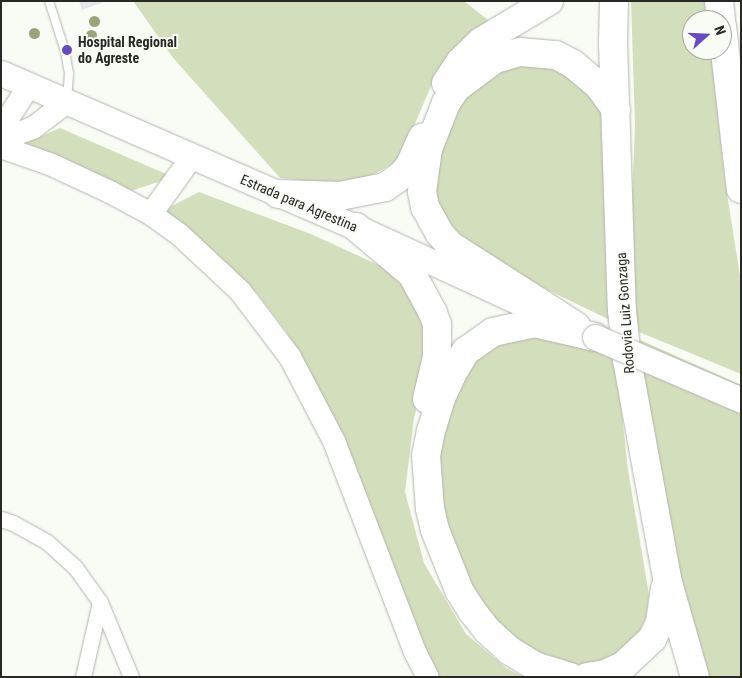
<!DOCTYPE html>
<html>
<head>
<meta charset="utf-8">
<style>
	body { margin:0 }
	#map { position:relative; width:742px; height:678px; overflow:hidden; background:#f9fbf5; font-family:"Roboto Condensed",sans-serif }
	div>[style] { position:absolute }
	.green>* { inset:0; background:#d3dfbc }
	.building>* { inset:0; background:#e5e5eb }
	.roads { filter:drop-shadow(0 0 1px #b3b5af) drop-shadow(0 0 1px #b3b5af) }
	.lane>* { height:8px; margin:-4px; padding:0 4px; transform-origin:4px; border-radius:4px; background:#fff }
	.street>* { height:15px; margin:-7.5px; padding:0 7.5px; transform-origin:7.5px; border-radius:7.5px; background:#fff }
	.secondary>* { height:22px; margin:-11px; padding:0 11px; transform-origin:11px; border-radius:11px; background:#fff }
	.primary>* { height:25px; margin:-12.5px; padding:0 12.5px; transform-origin:12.5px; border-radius:12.5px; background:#fff }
	.highway>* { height:28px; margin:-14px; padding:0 14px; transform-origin:14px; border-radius:14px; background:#fff }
	.bridges { filter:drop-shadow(0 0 1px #b3b5af) drop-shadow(0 0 1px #b3b5af) }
	.primary-bridge>* { height:25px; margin:-12.5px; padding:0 12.5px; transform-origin:12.5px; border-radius:12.5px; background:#fff }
	.trees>* { width:11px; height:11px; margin:-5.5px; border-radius:50%; background:#99a47c }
	.dots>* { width:14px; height:14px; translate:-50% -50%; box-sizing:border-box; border:2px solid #f9fbf5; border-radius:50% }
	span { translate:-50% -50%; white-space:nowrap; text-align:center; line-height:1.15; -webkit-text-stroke:4px #f9fbf5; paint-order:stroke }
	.poi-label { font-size:14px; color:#282826; font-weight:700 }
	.left { translate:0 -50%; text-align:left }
	.street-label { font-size:14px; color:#282826 }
	.frame { position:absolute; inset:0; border:2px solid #282826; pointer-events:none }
	.north { position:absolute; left:682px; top:10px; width:50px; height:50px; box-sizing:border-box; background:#f9fbf5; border:1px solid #a5a7a2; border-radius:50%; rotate:70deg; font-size:14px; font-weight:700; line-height:20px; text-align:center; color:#282826 }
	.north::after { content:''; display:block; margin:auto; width:18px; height:22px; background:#664bc4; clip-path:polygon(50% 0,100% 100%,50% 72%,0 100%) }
</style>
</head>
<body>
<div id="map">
	<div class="green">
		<i style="clip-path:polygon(133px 1px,464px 1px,488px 20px,462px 43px,431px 86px,400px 159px,368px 178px,323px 183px,280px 178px,174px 59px)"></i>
		<i style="clip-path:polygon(631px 1px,705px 1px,708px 20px,692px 20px,692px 50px,711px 50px,725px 181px,741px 282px,741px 374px,627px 327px,635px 125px)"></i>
		<i style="clip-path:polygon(538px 54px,611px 109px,620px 325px,480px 257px,428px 207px,431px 150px,458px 89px)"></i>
		<i style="clip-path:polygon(60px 128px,173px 177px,125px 193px,19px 146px)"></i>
		<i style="clip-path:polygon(199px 192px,311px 234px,396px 273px,418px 296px,432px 351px,414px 418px,405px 492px,424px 563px,466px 634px,506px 668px,524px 677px,439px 677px,422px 651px,315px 382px,288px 334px,257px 293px,160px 212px)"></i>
		<i style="clip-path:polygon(534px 329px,607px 353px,616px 359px,628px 470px,649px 595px,646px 617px,638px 635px,621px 652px,606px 660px,579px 668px,551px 661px,495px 629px,454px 565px,435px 463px,458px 378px,500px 336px)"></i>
		<i style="clip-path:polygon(629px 335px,741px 385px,741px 677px,706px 677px,667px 538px)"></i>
	</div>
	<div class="building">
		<i style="clip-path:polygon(79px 1px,107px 1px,82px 10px)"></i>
	</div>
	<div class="roads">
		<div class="lane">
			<i style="left:49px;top:1px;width:52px;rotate:72.3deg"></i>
			<i style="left:65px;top:51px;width:22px;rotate:80deg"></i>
			<i style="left:69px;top:73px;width:26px;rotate:94deg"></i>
		</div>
		<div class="street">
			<i style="left:1px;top:519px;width:13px;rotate:18deg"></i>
			<i style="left:13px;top:523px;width:39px;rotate:29deg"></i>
			<i style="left:47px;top:542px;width:38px;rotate:42deg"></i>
			<i style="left:75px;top:567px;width:43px;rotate:54.5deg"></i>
			<i style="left:100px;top:602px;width:81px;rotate:67.5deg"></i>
			<i style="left:83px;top:677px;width:77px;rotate:-77.2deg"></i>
		</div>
		<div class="secondary">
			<i style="left:1px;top:129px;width:51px;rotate:-56.9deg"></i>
			<i style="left:1px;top:140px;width:34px;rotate:-21deg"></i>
			<i style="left:33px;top:128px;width:43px;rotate:-37.4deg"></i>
			<i style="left:1px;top:147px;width:54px;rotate:19.4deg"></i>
			<i style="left:52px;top:165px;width:64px;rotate:25deg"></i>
			<i style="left:110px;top:192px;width:47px;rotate:28.2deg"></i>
			<i style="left:151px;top:214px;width:36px;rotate:36deg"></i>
			<i style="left:180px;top:235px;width:82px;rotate:43deg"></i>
			<i style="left:240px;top:291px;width:83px;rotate:52.9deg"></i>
			<i style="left:290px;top:357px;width:95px;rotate:62.4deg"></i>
			<i style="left:334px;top:441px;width:226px;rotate:69deg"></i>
			<i style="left:415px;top:652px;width:28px;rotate:63deg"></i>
			<i style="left:151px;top:214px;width:70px;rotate:-54.3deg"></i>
		</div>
		<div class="primary">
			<i style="left:1px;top:73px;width:387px;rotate:23.5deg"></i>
			<i style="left:356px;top:227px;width:194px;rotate:24.7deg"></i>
		</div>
		<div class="highway">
			<i style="left:614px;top:1px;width:42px;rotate:91.4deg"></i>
			<i style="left:613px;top:43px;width:267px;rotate:88.1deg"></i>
			<i style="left:622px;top:310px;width:50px;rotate:84.3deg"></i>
			<i style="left:627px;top:360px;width:223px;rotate:79.6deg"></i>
			<i style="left:667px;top:579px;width:102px;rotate:74.1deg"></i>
			<i style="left:719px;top:1px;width:19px;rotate:84deg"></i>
			<i style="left:722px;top:26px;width:164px;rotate:83.4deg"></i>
			<i style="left:446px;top:83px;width:25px;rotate:-56deg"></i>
			<i style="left:460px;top:62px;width:30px;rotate:-44deg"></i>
			<i style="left:482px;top:41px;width:78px;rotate:-30.8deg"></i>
			<i style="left:278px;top:194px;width:62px;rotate:1.8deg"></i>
			<i style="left:340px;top:196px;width:46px;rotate:-11.3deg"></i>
			<i style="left:385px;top:187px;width:21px;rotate:-35deg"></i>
			<i style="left:402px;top:175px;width:13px;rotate:-51deg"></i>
			<i style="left:410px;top:165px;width:30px;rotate:-66deg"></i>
			<i style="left:356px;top:227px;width:73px;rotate:40deg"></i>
			<i style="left:412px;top:274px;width:44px;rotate:61.7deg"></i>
			<i style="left:433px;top:313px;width:12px;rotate:70deg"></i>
			<i style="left:437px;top:324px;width:33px;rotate:90deg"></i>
			<i style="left:437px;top:357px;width:43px;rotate:103.4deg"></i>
			<i style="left:576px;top:326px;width:150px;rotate:-147.3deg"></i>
			<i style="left:450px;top:245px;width:15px;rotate:-132deg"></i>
			<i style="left:440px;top:234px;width:31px;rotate:-119deg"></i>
			<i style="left:425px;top:207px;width:15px;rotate:-101deg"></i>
			<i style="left:422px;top:192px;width:43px;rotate:-82.1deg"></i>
			<i style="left:428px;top:149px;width:49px;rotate:-68.6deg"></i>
			<i style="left:446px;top:103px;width:18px;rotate:-56deg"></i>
			<i style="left:456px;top:88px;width:49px;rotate:-36.6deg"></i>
			<i style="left:495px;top:59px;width:26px;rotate:-16deg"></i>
			<i style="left:520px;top:52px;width:36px;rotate:5deg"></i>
			<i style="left:556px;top:55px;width:19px;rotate:28deg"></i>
			<i style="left:573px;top:64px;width:34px;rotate:40deg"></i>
			<i style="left:599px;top:86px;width:29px;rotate:54deg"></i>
			<i style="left:570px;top:677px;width:37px;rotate:-163deg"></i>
			<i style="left:535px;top:666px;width:29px;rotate:-149deg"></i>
			<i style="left:510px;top:651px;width:31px;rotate:-138deg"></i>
			<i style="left:487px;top:630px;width:24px;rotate:-128deg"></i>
			<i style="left:472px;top:611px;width:25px;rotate:-122deg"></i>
			<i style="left:459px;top:590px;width:65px;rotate:-111.8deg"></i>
			<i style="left:435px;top:530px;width:22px;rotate:-103deg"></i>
			<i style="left:430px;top:509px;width:53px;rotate:-94.3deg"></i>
			<i style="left:426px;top:456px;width:25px;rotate:-79deg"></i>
			<i style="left:431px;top:431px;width:34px;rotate:-73deg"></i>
			<i style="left:441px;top:398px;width:26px;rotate:-65deg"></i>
			<i style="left:452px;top:374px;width:27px;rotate:-59deg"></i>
			<i style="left:466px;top:351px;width:33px;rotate:-35deg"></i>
			<i style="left:493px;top:332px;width:43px;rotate:-12.1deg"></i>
			<i style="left:535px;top:323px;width:62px;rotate:13.1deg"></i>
			<i style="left:587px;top:677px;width:18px;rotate:-9deg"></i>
			<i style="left:605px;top:674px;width:20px;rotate:-24deg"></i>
			<i style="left:623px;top:666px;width:40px;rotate:-43deg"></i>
			<i style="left:652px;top:639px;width:18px;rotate:-63deg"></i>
			<i style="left:660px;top:623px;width:35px;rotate:-82deg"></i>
		</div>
	</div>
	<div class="bridges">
		<div class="primary-bridge">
			<i style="left:595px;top:337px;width:159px;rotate:23.3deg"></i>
		</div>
	</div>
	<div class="trees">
		<i style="left:94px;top:21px"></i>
		<i style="left:34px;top:33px"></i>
		<i style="left:91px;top:35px"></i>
	</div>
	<div class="dots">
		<i style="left:67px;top:50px;background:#664bc4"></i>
	</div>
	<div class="poi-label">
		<span class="left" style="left:78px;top:50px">Hospital Regional<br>do Agreste</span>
	</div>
	<div class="street-label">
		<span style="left:299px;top:203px;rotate:23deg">Estrada para Agrestina</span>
		<span style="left:625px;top:313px;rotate:-94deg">Rodovia Luiz Gonzaga</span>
	</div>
	<div class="frame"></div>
	<div class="north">N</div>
</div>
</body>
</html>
